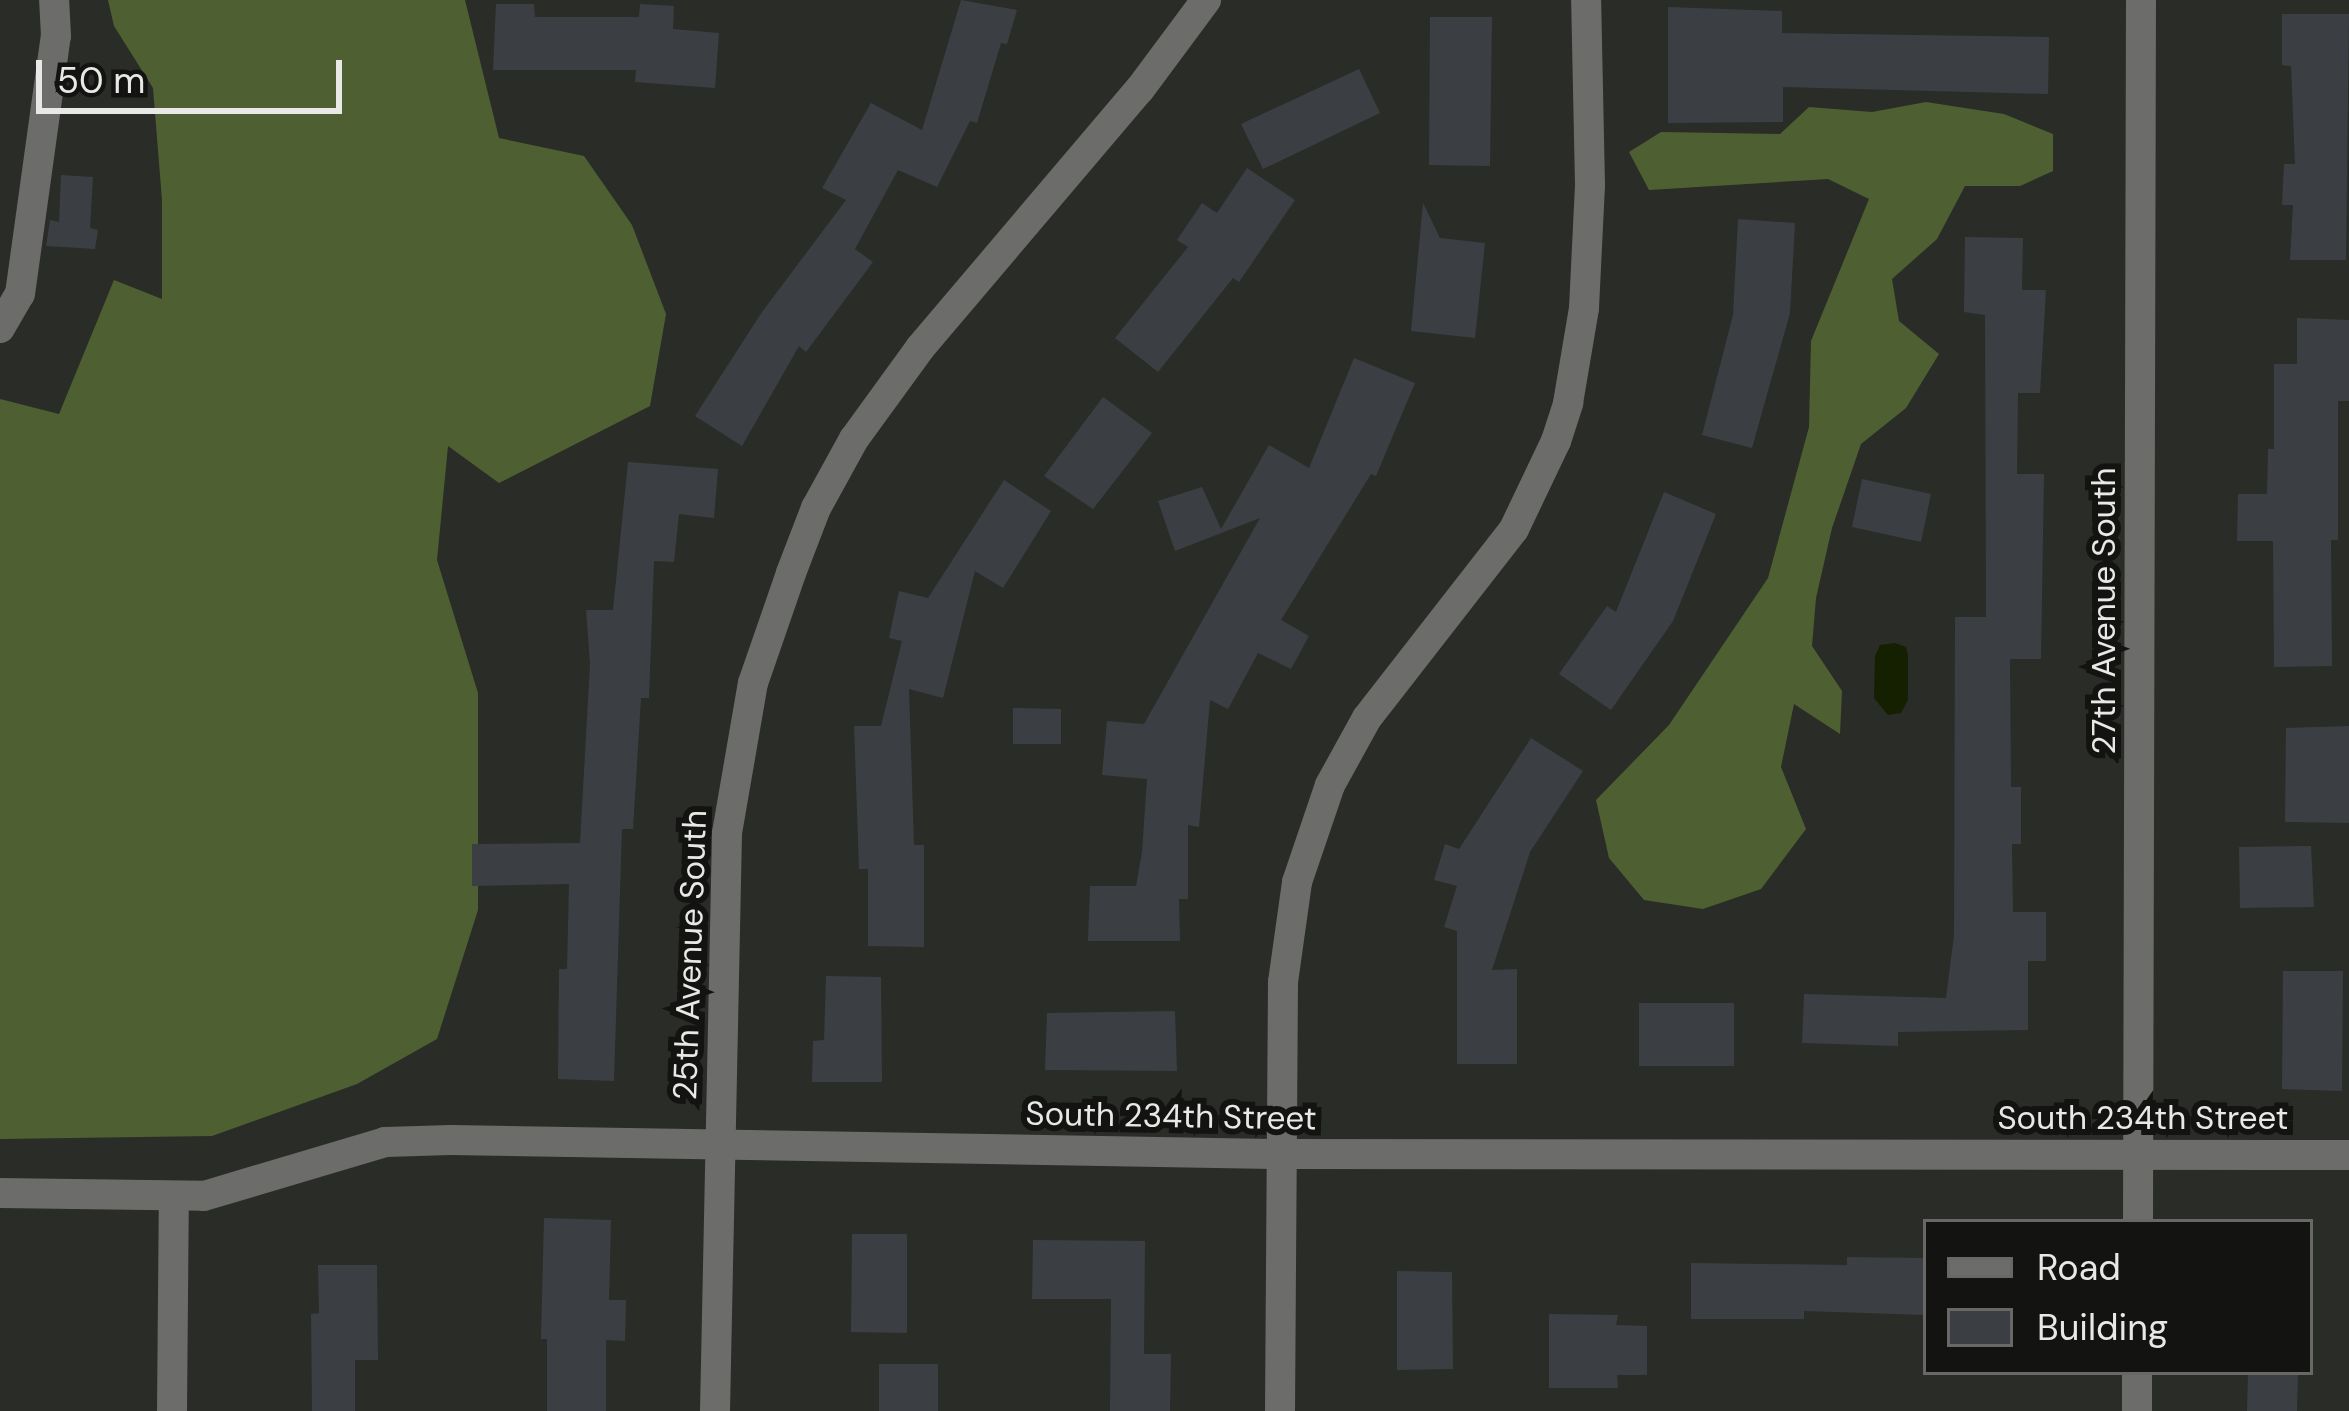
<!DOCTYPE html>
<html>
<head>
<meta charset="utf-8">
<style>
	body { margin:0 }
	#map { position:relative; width:2349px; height:1411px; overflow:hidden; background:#2a2c27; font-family:"DM Sans",sans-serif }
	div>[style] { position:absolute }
	.forest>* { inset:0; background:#4e6031 }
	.water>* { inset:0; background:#152000 }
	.building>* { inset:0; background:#3b3f44 }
	.minor>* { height:30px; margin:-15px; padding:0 15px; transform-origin:15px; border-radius:15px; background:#6c6d6a }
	span { translate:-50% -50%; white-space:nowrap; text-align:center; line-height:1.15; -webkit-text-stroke:12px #131412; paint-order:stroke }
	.street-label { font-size:33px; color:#e8e9e6 }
	.legend { position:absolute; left:1923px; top:1219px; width:390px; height:156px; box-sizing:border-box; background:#131412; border:3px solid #686967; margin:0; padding:15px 21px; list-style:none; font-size:36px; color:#e8e9e6 }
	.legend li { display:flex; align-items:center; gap:24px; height:60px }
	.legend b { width:60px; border:3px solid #686967 }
	.scale { position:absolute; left:36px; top:60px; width:306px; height:54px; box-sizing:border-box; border:6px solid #e8e9e6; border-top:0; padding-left:15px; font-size:36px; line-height:42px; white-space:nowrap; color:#e8e9e6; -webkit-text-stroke:9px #131412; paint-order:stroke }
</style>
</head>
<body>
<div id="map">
	<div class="forest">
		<i style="clip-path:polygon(108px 0,465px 0,499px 138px,584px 156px,632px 225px,666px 314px,650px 406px,499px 483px,448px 446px,437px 560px,478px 693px,478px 910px,437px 1039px,357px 1084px,212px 1136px,0 1139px,0 399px,59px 414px,114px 280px,162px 299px,162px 200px,153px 88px,114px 26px)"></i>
		<i style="clip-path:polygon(1926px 102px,2004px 114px,2053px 134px,2053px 171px,2020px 186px,1965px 186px,1937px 239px,1892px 279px,1899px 321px,1939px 354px,1906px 408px,1861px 444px,1832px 528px,1816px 598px,1812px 646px,1842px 691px,1840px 734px,1794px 704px,1781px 767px,1806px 829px,1761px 889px,1703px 909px,1644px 900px,1609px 858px,1596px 800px,1669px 725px,1768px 578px,1809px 427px,1811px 341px,1869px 199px,1828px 179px,1649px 190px,1629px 152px,1661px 132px,1780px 134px,1809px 107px,1872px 112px)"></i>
	</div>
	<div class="water">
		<i style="clip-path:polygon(1895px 643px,1906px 647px,1908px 656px,1908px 700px,1901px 713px,1888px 715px,1874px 698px,1875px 656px,1880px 645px)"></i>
	</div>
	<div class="building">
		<i style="clip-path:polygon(961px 0,1017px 10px,1007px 44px,1001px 43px,977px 123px,970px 121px,937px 187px,898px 170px,855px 249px,873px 262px,806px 352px,799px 346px,742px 446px,695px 416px,762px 312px,846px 200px,822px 188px,871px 103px,922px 130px)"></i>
		<i style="clip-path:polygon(496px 4px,534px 4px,535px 17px,639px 17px,640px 4px,674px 6px,673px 29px,719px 33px,715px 88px,635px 82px,636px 70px,493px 70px)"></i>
		<i style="clip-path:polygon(1668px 7px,1782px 11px,1782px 33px,2049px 37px,2048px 94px,1783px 87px,1783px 122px,1668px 123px)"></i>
		<i style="clip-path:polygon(2282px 14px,2349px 14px,2346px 260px,2290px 260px,2293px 205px,2282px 205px,2284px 164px,2295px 164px,2291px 66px,2282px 65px)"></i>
		<i style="clip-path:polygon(1430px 17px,1492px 17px,1490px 166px,1429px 165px)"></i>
		<i style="clip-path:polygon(1359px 69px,1380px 113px,1263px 169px,1241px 124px)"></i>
		<i style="clip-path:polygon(1247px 168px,1295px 200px,1239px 282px,1233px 278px,1158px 372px,1115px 338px,1188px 247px,1177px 240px,1202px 203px,1217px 213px)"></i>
		<i style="clip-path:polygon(61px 175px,93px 177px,90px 228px,98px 230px,95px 249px,46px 246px,50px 220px,59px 222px)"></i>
		<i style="clip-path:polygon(1423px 203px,1440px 238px,1485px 243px,1475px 338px,1411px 331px)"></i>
		<i style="clip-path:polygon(1738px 219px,1795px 223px,1790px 313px,1752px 448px,1702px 435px,1733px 315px)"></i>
		<i style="clip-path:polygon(1965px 237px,2023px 238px,2022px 290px,2046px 290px,2040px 393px,2018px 393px,2017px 474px,2044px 474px,2041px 659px,2010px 659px,2011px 787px,2021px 787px,2021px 844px,2012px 844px,2013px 912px,2046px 912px,2046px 961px,2028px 961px,2028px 1030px,1898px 1032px,1898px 1046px,1802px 1043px,1804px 994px,1946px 998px,1954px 935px,1955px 617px,1986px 617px,1985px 315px,1964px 312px)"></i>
		<i style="clip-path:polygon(2297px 318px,2349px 320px,2349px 401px,2338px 401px,2338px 540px,2331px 540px,2332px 666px,2274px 667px,2273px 541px,2237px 541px,2238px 494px,2267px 494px,2268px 449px,2274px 449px,2274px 364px,2297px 364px)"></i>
		<i style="clip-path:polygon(1354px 358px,1415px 383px,1376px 476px,1371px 474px,1281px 620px,1309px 636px,1291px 669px,1258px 653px,1228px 709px,1210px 700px,1199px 827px,1188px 825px,1188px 899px,1179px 899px,1180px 941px,1088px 941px,1090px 886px,1136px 886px,1142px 852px,1147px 779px,1102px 775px,1107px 721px,1144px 724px,1260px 518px,1175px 551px,1158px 501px,1202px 487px,1221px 529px,1269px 445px,1309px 468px)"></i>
		<i style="clip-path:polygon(1103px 397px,1152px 433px,1093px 509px,1044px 476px)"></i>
		<i style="clip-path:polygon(628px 462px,718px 469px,714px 518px,679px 514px,674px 562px,654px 561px,649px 698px,641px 698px,633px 829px,622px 829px,614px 1081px,558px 1079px,559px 969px,567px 969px,569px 884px,472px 886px,472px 844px,580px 843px,590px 664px,586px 610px,613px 610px)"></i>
		<i style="clip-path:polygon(1862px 479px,1931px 494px,1921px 542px,1852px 527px)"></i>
		<i style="clip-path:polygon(1004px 480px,1051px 511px,1003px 588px,975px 571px,943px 698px,909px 689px,914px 845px,924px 845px,924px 947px,868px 946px,868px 869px,859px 869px,854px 726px,881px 726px,902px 641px,889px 638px,899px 591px,928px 598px)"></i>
		<i style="clip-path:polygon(1664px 492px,1716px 514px,1673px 621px,1611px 710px,1559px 674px,1607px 606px,1616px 612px)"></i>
		<i style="clip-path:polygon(1013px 708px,1061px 709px,1061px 744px,1013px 744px)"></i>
		<i style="clip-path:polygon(2349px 726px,2349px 823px,2285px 822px,2286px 728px)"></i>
		<i style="clip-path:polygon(1531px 738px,1583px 771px,1530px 852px,1492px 970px,1517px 969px,1517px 1064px,1457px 1064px,1457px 931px,1444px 927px,1457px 886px,1434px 880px,1445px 844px,1459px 849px)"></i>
		<i style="clip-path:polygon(2311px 846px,2314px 907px,2240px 908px,2239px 847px)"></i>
		<i style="clip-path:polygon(2283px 971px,2343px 971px,2342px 1091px,2282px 1089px)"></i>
		<i style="clip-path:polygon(826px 976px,881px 977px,882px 1082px,812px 1082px,813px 1041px,824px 1040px)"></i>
		<i style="clip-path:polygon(1639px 1003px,1734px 1003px,1734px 1066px,1639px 1066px)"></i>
		<i style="clip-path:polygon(1175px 1011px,1177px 1071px,1045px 1070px,1047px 1013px)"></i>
		<i style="clip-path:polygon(544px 1218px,611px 1220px,609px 1300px,626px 1300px,625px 1341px,606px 1340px,606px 1411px,547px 1411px,547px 1339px,541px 1339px)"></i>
		<i style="clip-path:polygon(852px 1234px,907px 1234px,907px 1333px,851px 1332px)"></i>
		<i style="clip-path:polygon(1033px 1240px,1145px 1241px,1144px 1354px,1171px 1354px,1170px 1411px,1110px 1411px,1111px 1299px,1032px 1299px)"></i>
		<i style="clip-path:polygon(1847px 1257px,1926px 1258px,1926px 1315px,1804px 1311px,1804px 1319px,1691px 1319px,1691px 1263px,1847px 1265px)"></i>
		<i style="clip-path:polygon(318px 1265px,377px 1265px,378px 1360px,355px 1360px,355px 1411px,312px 1411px,311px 1314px,319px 1313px)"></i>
		<i style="clip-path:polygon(1397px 1271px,1452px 1272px,1453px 1369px,1397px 1370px)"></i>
		<i style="clip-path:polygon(1549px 1314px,1618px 1315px,1616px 1325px,1647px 1326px,1647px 1375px,1617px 1375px,1618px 1388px,1549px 1388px)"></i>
		<i style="clip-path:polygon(879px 1364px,938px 1364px,938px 1411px,879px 1411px)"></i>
		<i style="clip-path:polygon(2248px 1372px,2298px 1372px,2297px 1411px,2247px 1411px)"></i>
	</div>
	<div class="minor">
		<i style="left:0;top:328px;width:39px;rotate:-60deg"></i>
		<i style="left:20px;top:294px;width:260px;rotate:-82.1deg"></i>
		<i style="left:56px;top:36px;width:36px;rotate:-93deg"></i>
		<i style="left:0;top:1193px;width:204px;rotate:0.8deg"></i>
		<i style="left:204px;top:1196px;width:189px;rotate:-16.6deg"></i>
		<i style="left:385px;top:1142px;width:66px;rotate:-1.7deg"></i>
		<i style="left:451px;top:1140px;width:829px;rotate:0.97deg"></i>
		<i style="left:1280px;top:1154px;width:1069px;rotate:0.05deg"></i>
		<i style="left:2138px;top:1222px;width:1222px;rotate:-89.86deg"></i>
		<i style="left:172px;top:1411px;width:215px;rotate:-89.5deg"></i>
		<i style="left:715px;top:1411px;width:578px;rotate:-88.81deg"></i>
		<i style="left:727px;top:833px;width:152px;rotate:-80.2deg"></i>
		<i style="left:753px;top:683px;width:116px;rotate:-70.9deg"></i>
		<i style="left:791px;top:573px;width:70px;rotate:-69deg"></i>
		<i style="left:816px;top:508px;width:79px;rotate:-61.2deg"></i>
		<i style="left:854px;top:439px;width:112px;rotate:-54deg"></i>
		<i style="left:920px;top:348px;width:340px;rotate:-49.7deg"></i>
		<i style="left:1140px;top:89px;width:111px;rotate:-53.4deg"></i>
		<i style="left:1280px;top:1411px;width:429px;rotate:-89.6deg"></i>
		<i style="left:1283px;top:982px;width:101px;rotate:-82deg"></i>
		<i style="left:1297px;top:882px;width:102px;rotate:-71.2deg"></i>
		<i style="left:1330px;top:785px;width:77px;rotate:-61.1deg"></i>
		<i style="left:1367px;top:718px;width:239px;rotate:-52.1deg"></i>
		<i style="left:1514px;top:529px;width:98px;rotate:-64.5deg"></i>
		<i style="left:1556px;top:441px;width:40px;rotate:-72deg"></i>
		<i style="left:1568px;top:403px;width:96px;rotate:-80.4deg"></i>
		<i style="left:1584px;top:308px;width:123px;rotate:-87.2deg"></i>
		<i style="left:1590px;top:185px;width:185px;rotate:-91.2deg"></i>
		<i style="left:2137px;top:1411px;width:39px;rotate:-90deg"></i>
	</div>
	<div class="street-label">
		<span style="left:2104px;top:611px;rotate:-90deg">27th Avenue South</span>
		<span style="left:690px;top:955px;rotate:-88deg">25th Avenue South</span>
		<span style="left:1171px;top:1116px;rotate:1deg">South 234th Street</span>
		<span style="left:2143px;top:1118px">South 234th Street</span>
	</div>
	<ul class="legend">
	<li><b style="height:15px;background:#6c6d6a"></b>Road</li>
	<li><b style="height:33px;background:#3b3f44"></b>Building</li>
	</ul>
	<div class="scale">50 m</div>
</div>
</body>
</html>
